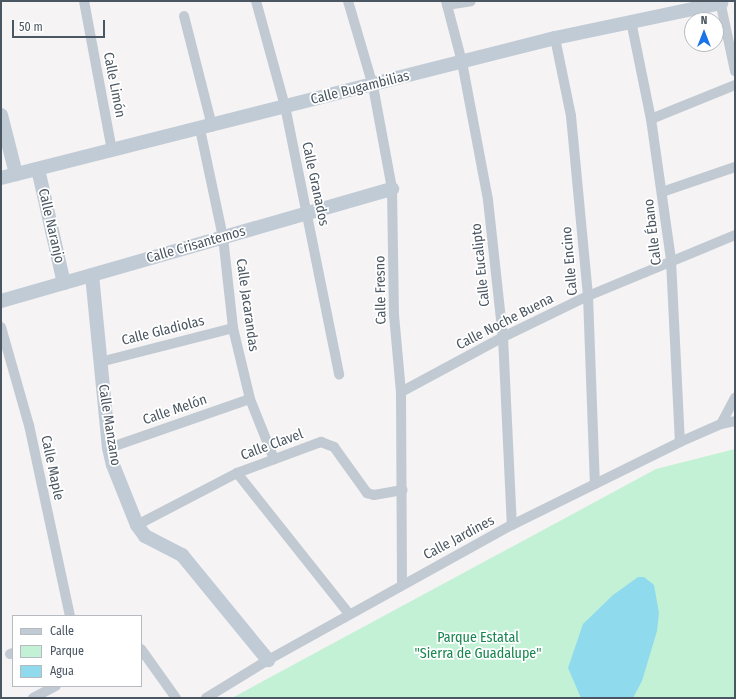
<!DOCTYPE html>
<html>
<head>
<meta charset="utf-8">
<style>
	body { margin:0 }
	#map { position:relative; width:736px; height:699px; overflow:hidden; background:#f5f3f3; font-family:"Fira Sans Condensed",sans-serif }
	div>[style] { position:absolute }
	.green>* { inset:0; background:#c3f1d5 }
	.water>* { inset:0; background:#90daee }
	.street>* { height:10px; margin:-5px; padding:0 5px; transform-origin:5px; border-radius:5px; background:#c1cad2 }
	.secondary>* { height:14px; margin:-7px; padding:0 7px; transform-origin:7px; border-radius:7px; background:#c1cbd6 }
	span { translate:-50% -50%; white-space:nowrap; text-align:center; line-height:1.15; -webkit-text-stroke:3.5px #fff; paint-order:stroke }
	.street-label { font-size:14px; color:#4a5661 }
	.park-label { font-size:14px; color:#17864f }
	.frame { position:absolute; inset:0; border:2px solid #4a5661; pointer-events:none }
	.legend { position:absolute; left:12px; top:615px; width:130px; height:72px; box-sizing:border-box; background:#fff; border:1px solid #b7bbc0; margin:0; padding:5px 7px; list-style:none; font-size:12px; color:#4a5661 }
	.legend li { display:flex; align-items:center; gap:8px; height:20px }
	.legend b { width:20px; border:1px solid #b7bbc0 }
	.north { position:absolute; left:684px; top:12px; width:40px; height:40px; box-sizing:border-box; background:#fff; border:1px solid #b7bbc0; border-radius:50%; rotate:0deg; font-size:11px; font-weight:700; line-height:16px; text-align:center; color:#4a5661 }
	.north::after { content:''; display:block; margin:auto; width:14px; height:18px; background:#1a73e8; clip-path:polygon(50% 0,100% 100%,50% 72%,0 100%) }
	.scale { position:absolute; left:12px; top:20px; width:93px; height:18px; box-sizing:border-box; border:2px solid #4a5661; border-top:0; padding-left:5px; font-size:12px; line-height:14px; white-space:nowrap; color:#4a5661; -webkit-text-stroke:3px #fff; paint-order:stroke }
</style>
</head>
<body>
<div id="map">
	<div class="green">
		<i style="clip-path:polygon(735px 449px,735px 698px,232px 698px,656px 469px)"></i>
	</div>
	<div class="water">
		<i style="clip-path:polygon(638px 577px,644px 577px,654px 585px,659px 613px,657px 631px,642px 681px,633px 698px,581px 698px,568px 668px,583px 624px,613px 595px)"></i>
	</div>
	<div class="street">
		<i style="left:84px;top:1px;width:153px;rotate:79.4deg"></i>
		<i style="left:256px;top:1px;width:109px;rotate:74.6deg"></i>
		<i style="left:285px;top:106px;width:274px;rotate:78.6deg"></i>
		<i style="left:348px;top:1px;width:89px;rotate:73.6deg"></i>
		<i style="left:373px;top:86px;width:105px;rotate:79.5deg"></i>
		<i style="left:392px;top:189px;width:126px;rotate:89.1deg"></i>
		<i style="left:394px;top:315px;width:77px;rotate:84.8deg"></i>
		<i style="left:401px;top:392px;width:192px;rotate:89.7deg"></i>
		<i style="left:446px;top:1px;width:63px;rotate:75.3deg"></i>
		<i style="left:462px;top:62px;width:140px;rotate:79.3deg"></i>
		<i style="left:488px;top:200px;width:138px;rotate:83.8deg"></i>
		<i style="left:503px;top:337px;width:188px;rotate:87.3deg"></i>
		<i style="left:720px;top:1px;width:72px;rotate:77.9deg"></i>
		<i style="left:447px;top:5px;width:24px;rotate:-9deg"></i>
		<i style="left:184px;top:16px;width:114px;rotate:75.7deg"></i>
		<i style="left:631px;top:21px;width:100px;rotate:78.5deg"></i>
		<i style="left:651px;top:119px;width:142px;rotate:81.9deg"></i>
		<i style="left:671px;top:260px;width:182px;rotate:87.2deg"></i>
		<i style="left:555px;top:38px;width:80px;rotate:78.4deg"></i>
		<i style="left:571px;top:116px;width:181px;rotate:84.6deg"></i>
		<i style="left:588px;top:296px;width:188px;rotate:87.9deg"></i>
		<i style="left:651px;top:119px;width:91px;rotate:-22deg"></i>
		<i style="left:200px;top:129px;width:110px;rotate:78deg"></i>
		<i style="left:223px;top:237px;width:92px;rotate:83.7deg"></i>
		<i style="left:233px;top:328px;width:73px;rotate:76.5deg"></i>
		<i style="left:250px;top:399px;width:65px;rotate:68.2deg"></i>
		<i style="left:662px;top:192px;width:77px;rotate:-18.9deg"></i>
		<i style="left:1px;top:327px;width:102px;rotate:74.1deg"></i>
		<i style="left:29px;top:425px;width:195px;rotate:77.9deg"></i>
		<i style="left:100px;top:362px;width:137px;rotate:-14.3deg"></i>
		<i style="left:401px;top:392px;width:116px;rotate:-28.3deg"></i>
		<i style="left:503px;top:337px;width:94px;rotate:-25.8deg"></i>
		<i style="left:588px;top:296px;width:159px;rotate:-22.5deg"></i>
		<i style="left:721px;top:424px;width:30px;rotate:-62deg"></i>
		<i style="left:109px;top:448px;width:149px;rotate:-19.2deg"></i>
		<i style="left:237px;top:473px;width:180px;rotate:51.5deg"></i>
		<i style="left:137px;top:525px;width:113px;rotate:-27.5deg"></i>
		<i style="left:237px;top:473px;width:90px;rotate:-20.3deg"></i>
		<i style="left:321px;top:442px;width:14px;rotate:21deg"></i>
		<i style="left:334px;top:447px;width:57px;rotate:54.3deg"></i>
		<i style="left:367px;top:493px;width:7px;rotate:16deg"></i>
		<i style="left:374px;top:495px;width:29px;rotate:-10deg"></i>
		<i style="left:141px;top:649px;width:60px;rotate:54.5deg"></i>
		<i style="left:10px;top:654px;width:3px;rotate:-18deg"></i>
		<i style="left:33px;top:698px;width:26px;rotate:-28deg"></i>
		<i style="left:206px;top:698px;width:73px;rotate:-31.5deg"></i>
		<i style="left:268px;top:660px;width:279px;rotate:-29deg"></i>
		<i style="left:512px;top:525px;width:187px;rotate:-26.3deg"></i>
		<i style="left:680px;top:442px;width:45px;rotate:-23.7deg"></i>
		<i style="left:721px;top:424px;width:14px;rotate:-12deg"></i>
	</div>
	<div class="secondary">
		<i style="left:1px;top:115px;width:61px;rotate:75.7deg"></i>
		<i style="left:38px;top:169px;width:117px;rotate:77.2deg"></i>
		<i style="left:1px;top:178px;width:571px;rotate:-14.18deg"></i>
		<i style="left:555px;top:38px;width:170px;rotate:-11.9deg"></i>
		<i style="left:92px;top:275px;width:174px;rotate:84.4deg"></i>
		<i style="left:109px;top:448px;width:17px;rotate:77deg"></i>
		<i style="left:113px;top:465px;width:65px;rotate:68.2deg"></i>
		<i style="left:137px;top:525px;width:14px;rotate:54deg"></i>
		<i style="left:145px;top:536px;width:42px;rotate:27.2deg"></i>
		<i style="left:182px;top:555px;width:136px;rotate:50.7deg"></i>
		<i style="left:1px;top:301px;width:407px;rotate:-16deg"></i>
	</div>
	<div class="street-label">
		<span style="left:114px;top:85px;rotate:79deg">Calle Limón</span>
		<span style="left:360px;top:88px;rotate:-14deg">Calle Bugambilias</span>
		<span style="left:315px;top:184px;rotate:78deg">Calle Granados</span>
		<span style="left:51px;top:226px;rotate:77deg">Calle Naranjo</span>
		<span style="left:653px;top:232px;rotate:-97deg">Calle Ébano</span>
		<span style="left:196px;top:245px;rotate:-16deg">Calle Crisantemos</span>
		<span style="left:570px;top:261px;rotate:-95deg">Calle Encino</span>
		<span style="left:481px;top:265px;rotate:-96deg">Calle Eucalipto</span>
		<span style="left:381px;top:290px;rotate:-91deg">Calle Fresno</span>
		<span style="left:247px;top:305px;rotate:82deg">Calle Jacarandas</span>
		<span style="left:505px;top:322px;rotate:-27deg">Calle Noche Buena</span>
		<span style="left:163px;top:331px;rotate:-14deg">Calle Gladiolas</span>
		<span style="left:175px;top:410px;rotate:-19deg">Calle Melón</span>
		<span style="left:109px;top:425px;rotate:81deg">Calle Manzano</span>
		<span style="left:272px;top:445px;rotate:-20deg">Calle Clavel</span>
		<span style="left:52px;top:468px;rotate:78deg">Calle Maple</span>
		<span style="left:459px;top:538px;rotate:-28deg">Calle Jardines</span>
	</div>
	<div class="park-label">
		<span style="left:478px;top:646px">Parque Estatal<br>"Sierra de Guadalupe"</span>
	</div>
	<div class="frame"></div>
	<ul class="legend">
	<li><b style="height:5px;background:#c1cbd6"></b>Calle</li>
	<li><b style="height:11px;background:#c3f1d5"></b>Parque</li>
	<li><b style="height:11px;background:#90daee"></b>Agua</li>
	</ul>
	<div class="north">N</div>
	<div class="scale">50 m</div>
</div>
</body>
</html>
